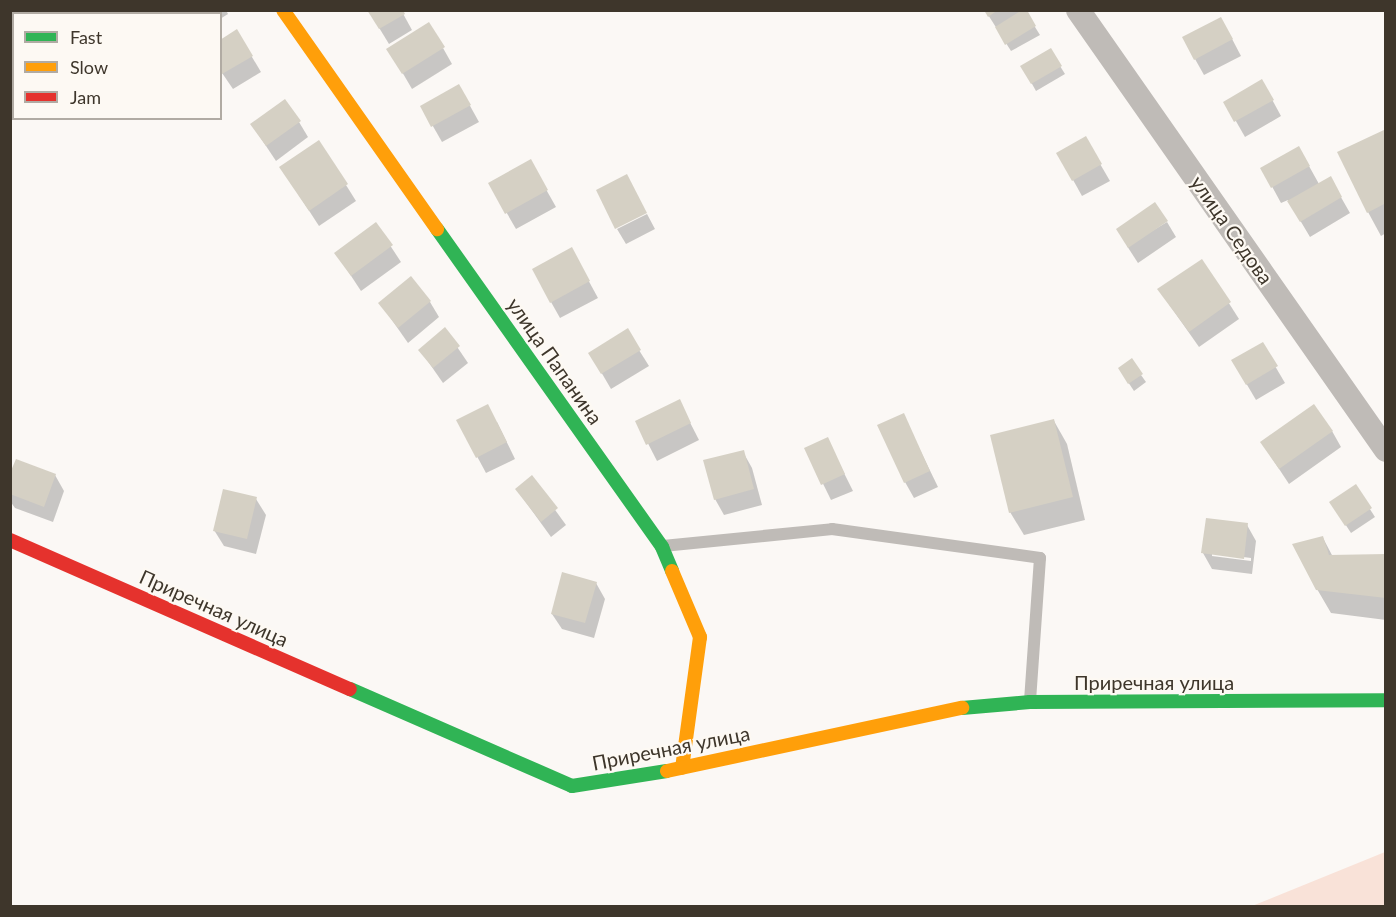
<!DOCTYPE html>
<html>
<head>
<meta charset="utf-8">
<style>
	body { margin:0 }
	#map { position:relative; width:1396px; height:917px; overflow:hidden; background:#fbf8f5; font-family:Lato,sans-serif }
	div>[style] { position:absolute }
	.green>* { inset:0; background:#f9e2d8 }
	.shadow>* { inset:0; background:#0003 }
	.building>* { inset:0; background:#d5d0c4 }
	.lane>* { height:12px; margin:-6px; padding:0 6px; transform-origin:6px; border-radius:6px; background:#bfbbb7 }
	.street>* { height:24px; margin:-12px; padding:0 12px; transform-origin:12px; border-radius:12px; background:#bfbbb7 }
	.fast>* { height:14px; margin:-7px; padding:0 7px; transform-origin:7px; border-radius:7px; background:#30b455 }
	.slow>* { height:14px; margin:-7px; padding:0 7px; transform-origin:7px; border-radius:7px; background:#ff9f0a }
	.jam>* { height:14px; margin:-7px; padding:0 7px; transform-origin:7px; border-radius:7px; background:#e5322d }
	span { translate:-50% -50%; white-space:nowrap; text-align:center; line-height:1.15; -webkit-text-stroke:4.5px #fdf9f3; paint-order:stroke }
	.street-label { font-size:20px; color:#3e362b }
	.frame { position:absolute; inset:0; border:12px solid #3e362b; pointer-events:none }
	.legend { position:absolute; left:12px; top:12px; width:210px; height:108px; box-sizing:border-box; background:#fdf9f3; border:2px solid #b1aba3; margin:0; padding:8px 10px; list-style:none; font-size:18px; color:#3e362b }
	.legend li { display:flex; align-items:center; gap:12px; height:30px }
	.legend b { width:30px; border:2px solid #b1aba3 }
</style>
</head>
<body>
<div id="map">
	<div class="green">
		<i style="clip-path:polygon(1385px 852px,1385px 906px,1252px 906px)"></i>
	</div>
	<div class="shadow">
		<i style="clip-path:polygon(188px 10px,226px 10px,228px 14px,220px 19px,220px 14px)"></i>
		<i style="clip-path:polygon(401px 10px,412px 30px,389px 44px,378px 26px)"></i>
		<i style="clip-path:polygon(985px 10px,1025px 11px,1040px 35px,1011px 51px)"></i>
		<i style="clip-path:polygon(237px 32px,261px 72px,233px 89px,220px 70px,220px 42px)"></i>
		<i style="clip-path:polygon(1230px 35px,1241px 56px,1204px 75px,1195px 59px)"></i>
		<i style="clip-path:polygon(443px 48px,452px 64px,412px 89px,398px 65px)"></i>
		<i style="clip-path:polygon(1050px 50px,1065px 74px,1036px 91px,1022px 66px)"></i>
		<i style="clip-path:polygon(1262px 81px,1281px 116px,1245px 137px,1225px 102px)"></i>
		<i style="clip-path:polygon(459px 86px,479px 122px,442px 142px,422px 107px)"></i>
		<i style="clip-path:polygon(299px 122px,308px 137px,276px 161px,252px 125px)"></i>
		<i style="clip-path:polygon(1386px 130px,1386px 233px,1381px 236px,1368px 212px)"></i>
		<i style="clip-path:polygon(1085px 138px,1110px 181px,1082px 196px,1058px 153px)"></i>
		<i style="clip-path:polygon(319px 142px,356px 201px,319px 226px,291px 183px)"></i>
		<i style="clip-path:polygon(1299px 148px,1319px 184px,1330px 178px,1350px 213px,1310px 237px,1288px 200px,1281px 203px,1262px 168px)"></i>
		<i style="clip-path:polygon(530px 161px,556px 207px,516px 229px,490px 184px)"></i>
		<i style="clip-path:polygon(647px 214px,655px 229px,626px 244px,617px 229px)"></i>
		<i style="clip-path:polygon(1167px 222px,1176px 237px,1138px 263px,1127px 246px)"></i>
		<i style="clip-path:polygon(376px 224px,401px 262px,361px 291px,336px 253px)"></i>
		<i style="clip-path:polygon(1202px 261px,1239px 319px,1199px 347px,1159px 290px)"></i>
		<i style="clip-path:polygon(580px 265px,598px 298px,560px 318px,551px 302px)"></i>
		<i style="clip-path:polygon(430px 302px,439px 317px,408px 343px,380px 303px)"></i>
		<i style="clip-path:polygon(445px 329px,468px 363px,443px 383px,420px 350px)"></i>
		<i style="clip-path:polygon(627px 331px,649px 366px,611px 389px,590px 353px)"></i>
		<i style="clip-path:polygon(1262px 344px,1285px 383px,1256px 400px,1233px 361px)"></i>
		<i style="clip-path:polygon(1141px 375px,1146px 382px,1134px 391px,1124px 376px)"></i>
		<i style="clip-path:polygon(679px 401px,699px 440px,657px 461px,637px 422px)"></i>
		<i style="clip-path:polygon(903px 415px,938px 487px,914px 498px,905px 482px)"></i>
		<i style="clip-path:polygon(458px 421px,497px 422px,515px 459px,486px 473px)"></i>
		<i style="clip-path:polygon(1054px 421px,1067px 444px,1085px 520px,1024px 535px,1010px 512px)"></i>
		<i style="clip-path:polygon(1332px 431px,1341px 447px,1289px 484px,1262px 443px)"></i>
		<i style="clip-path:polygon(827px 439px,853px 491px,831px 500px,806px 449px)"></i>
		<i style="clip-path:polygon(743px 452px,752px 468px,762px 505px,724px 515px,715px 499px)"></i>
		<i style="clip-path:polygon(55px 475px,64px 491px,53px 522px,15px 508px,10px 501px,10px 478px)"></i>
		<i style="clip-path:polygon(532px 478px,566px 525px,551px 537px,517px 490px)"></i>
		<i style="clip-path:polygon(1355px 486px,1375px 517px,1351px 533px,1336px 510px)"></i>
		<i style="clip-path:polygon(256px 499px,266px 515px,256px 554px,224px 546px,214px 530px)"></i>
		<i style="clip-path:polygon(evenodd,1247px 525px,1256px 541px,1252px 574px,1212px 569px,1203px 553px,1247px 525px,1212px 553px,1251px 558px,1251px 561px,1212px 556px,1212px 553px)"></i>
		<i style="clip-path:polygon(1323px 538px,1333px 557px,1386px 556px,1386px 620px,1331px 613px,1317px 589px)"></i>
		<i style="clip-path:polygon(596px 583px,605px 599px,594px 638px,562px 629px,552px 614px)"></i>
	</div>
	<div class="building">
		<i style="clip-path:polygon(367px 10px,403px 10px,405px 14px,379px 29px)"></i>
		<i style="clip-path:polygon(984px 10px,998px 10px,988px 17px)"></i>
		<i style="clip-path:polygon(1022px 10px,1027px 10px,1036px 26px,1005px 45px,995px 27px)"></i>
		<i style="clip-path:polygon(1221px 17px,1233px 39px,1194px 60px,1182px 37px)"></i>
		<i style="clip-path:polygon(429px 22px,445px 47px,402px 74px,386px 49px)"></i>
		<i style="clip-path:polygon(237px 29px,253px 56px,222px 74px,220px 40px)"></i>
		<i style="clip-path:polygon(1051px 48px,1062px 66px,1031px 84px,1020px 66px)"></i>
		<i style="clip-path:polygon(1262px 79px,1274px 100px,1234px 122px,1223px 102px)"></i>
		<i style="clip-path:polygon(459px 84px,471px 105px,431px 127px,420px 106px)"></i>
		<i style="clip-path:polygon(285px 99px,301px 121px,266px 146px,250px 124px)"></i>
		<i style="clip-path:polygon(1386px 129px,1386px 203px,1367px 213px,1337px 152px)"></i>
		<i style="clip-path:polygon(1086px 136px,1102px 164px,1072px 181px,1056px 153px)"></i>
		<i style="clip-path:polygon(319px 140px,348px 184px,309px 211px,279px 167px)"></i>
		<i style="clip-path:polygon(1299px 146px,1310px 166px,1271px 188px,1260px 168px)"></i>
		<i style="clip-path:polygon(531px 159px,548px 190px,505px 214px,488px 183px)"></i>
		<i style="clip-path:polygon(627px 174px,647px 213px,615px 229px,596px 190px)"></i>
		<i style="clip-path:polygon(1331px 176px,1342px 197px,1300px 222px,1287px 201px)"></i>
		<i style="clip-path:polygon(1155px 202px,1168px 221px,1128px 248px,1116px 229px)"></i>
		<i style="clip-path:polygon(376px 222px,393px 245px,351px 276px,334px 253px)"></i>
		<i style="clip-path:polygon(572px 247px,590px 281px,550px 303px,532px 269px)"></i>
		<i style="clip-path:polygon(1202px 259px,1231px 302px,1189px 332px,1157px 289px)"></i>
		<i style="clip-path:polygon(411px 276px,431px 301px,398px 328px,378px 303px)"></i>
		<i style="clip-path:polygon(445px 327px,460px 346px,433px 368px,418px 350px)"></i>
		<i style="clip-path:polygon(628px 328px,641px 350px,601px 374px,588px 353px)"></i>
		<i style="clip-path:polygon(1263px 342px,1278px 366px,1246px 385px,1231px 360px)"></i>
		<i style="clip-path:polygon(1132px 358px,1143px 374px,1128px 384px,1118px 368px)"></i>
		<i style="clip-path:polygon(680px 399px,691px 423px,646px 445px,635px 421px)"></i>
		<i style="clip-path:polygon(488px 404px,507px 442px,476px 458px,456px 420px)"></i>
		<i style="clip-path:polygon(1314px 404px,1333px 431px,1279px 469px,1260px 442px)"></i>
		<i style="clip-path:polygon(904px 413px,930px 471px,904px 483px,877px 425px)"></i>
		<i style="clip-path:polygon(1054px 419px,1073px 497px,1009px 513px,990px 435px)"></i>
		<i style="clip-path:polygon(828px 437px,845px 474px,821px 485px,804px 448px)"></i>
		<i style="clip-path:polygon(744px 450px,754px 489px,714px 500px,703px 460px)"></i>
		<i style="clip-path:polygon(16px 459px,56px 474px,44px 507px,10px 494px,10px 473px)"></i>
		<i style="clip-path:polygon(532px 475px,558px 508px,541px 522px,515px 489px)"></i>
		<i style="clip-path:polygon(1356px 484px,1372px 508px,1345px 526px,1329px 502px)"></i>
		<i style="clip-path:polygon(223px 489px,257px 497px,247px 539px,213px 531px)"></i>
		<i style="clip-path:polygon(1206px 518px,1248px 523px,1244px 559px,1201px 553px)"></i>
		<i style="clip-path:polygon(1323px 536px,1329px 555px,1386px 554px,1386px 598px,1316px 590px,1292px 544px)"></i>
		<i style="clip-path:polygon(562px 572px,597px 582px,585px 623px,551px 614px)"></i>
	</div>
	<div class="lane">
		<i style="left:663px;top:546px;width:170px;rotate:-5.7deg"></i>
		<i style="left:832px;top:529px;width:210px;rotate:7.9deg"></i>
		<i style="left:1040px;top:558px;width:143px;rotate:94deg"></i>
	</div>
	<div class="street">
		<i style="left:1078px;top:10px;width:537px;rotate:55.01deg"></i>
	</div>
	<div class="fast">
		<i style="left:437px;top:229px;width:390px;rotate:54.7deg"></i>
		<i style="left:662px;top:547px;width:26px;rotate:67deg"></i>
		<i style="left:350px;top:689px;width:242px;rotate:23.6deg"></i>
		<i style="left:572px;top:786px;width:96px;rotate:-9deg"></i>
		<i style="left:962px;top:708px;width:68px;rotate:-5deg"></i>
		<i style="left:1030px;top:702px;width:356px;rotate:-0.3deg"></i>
	</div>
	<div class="slow">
		<i style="left:283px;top:10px;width:268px;rotate:54.9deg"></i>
		<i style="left:672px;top:571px;width:72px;rotate:67deg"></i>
		<i style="left:700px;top:637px;width:132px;rotate:97.8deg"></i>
		<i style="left:667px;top:771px;width:302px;rotate:-12.1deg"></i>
	</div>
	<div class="jam">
		<i style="left:10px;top:540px;width:371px;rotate:23.7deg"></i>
	</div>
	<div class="street-label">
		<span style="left:1232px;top:230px;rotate:55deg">улица Седова</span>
		<span style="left:555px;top:361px;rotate:55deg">улица Папанина</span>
		<span style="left:214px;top:608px;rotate:24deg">Приречная улица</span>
		<span style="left:1154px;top:682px">Приречная улица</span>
		<span style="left:671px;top:748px;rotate:-11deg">Приречная улица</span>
	</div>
	<div class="frame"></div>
	<ul class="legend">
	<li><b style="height:8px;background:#30b455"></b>Fast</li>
	<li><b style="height:8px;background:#ff9f0a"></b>Slow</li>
	<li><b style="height:8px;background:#e5322d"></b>Jam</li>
	</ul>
</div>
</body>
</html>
